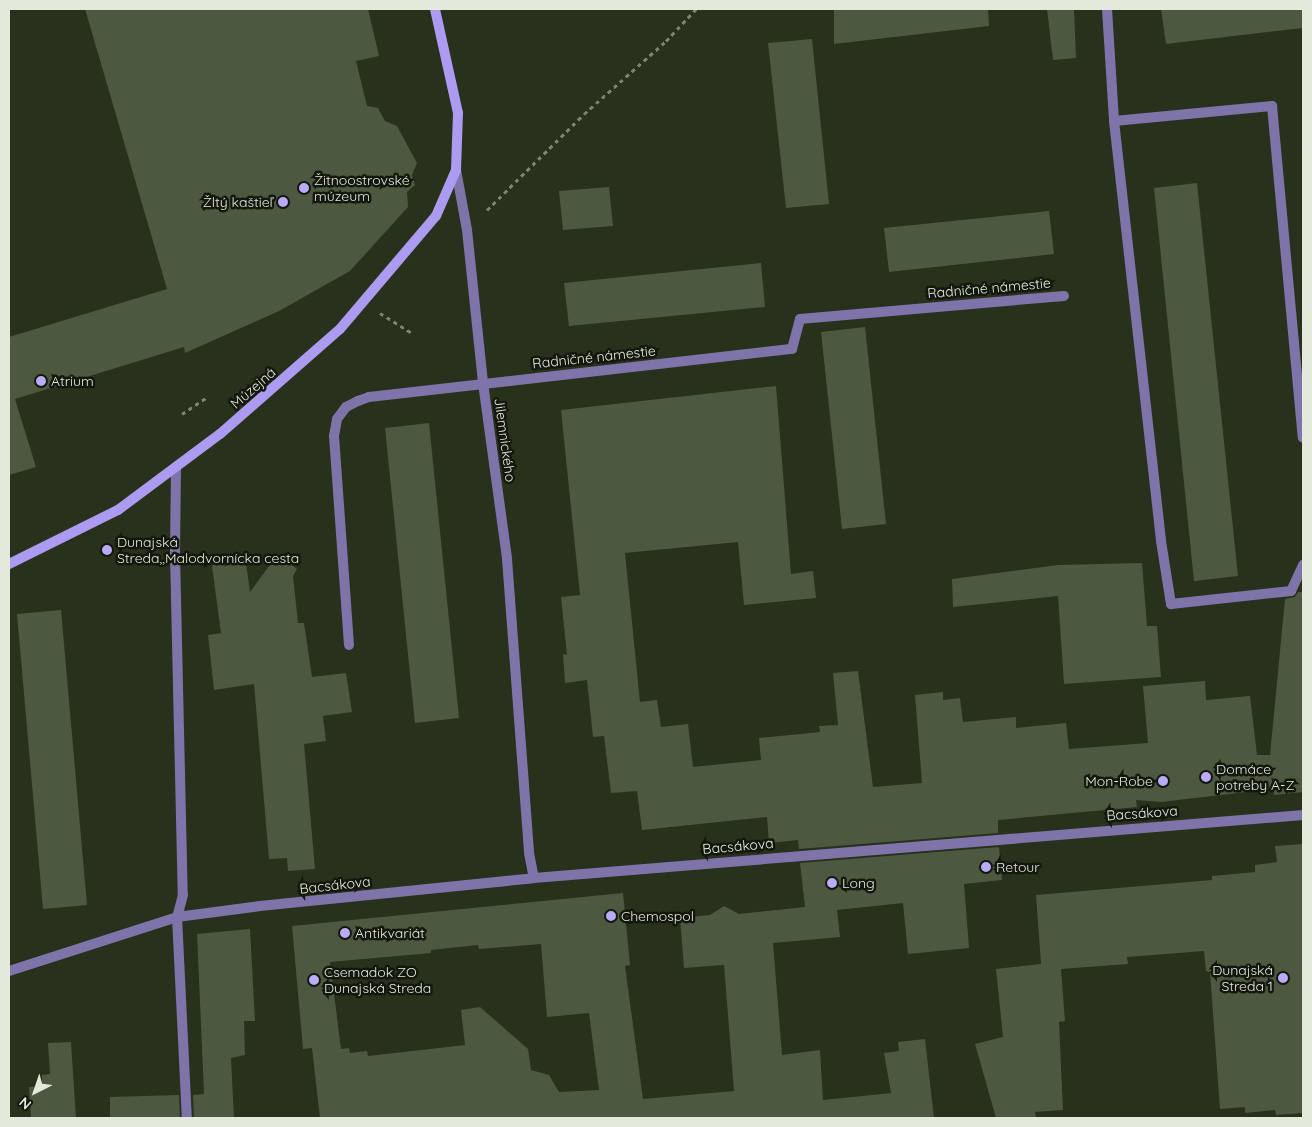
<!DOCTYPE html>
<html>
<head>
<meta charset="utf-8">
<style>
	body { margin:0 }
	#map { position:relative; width:1312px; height:1127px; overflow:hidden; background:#28311b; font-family:Quicksand,sans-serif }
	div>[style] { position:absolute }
	.building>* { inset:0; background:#4d5840 }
	.path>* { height:3px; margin-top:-1.5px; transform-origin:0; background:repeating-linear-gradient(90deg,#7d8572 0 4px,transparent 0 8px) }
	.street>* { height:10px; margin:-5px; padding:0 5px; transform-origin:5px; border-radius:5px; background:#7e74a9 }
	.secondary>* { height:10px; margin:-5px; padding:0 5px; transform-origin:5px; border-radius:5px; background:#ac9bf1 }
	.dots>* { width:14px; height:14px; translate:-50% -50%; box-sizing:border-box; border:2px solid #13170d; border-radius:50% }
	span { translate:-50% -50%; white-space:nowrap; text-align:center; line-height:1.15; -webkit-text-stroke:5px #13170d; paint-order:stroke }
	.poi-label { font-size:14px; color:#e3e9db }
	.left { translate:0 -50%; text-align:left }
	.right { translate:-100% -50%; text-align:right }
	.street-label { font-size:14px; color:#e3e9db }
	.frame { position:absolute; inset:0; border:10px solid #e3e9db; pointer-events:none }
	.north { position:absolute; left:10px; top:1067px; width:50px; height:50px; -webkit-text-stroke:4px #13170d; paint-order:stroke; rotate:221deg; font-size:14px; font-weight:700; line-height:20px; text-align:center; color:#e3e9db }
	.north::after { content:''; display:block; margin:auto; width:18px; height:22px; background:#e3e9db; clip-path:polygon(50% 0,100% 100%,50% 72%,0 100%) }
</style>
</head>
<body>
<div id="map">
	<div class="building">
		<i style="clip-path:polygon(85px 9px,368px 9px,379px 56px,356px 61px,367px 106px,378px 108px,385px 121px,397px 126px,417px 163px,412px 175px,415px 185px,407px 192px,408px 207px,350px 271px,279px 311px,185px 353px,184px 347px,15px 399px,36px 467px,9px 475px,9px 337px,167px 289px)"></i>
		<i style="clip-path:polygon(834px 9px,988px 9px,989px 26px,834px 44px)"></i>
		<i style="clip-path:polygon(1047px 9px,1074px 9px,1076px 58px,1053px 60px)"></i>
		<i style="clip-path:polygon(1161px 9px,1303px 9px,1303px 28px,1166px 44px)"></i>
		<i style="clip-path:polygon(812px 39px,829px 204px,786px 208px,768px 43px)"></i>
		<i style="clip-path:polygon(1197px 183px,1238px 576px,1194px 581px,1154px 188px)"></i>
		<i style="clip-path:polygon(609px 187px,613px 226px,563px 230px,559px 191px)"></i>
		<i style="clip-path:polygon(1049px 211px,1054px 254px,889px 272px,884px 228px)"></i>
		<i style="clip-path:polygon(761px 263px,765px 307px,569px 326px,564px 283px)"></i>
		<i style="clip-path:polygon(865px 327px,886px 524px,842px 529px,821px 332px)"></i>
		<i style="clip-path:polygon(776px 386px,791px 574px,813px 571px,816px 598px,744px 605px,738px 542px,625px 553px,640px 702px,657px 700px,661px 727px,688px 724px,693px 767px,761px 760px,759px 738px,820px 732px,819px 726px,838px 725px,833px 673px,858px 671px,873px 787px,922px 783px,915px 695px,943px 692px,943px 700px,960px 698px,963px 722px,1016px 717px,1016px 728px,1066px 723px,1069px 749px,1148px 743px,1143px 686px,1205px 681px,1206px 700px,1250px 696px,1257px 755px,1270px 755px,1285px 599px,1295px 597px,1298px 592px,1303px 592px,1303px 792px,1274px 795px,1273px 789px,1161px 802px,1136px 800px,1137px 807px,998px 820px,998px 833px,799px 849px,798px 840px,769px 843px,767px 817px,642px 830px,637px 791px,611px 793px,604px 736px,593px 737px,587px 680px,565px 683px,563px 654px,567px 655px,561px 597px,580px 595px,561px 410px)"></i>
		<i style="clip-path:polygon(429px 423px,459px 718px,415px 723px,385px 428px)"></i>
		<i style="clip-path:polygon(278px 554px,297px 569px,293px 576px,298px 623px,304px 623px,312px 677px,346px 673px,352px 712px,323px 716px,326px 741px,304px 744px,315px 869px,288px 871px,287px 858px,269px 859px,254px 684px,214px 690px,208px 635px,221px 633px,212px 566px,222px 555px,227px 558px,245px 556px,250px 592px)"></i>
		<i style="clip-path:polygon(1142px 563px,1147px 626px,1157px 626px,1161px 677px,1064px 684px,1058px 596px,953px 607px,952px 579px,1058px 565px)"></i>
		<i style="clip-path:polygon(61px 610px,87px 905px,43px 909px,17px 614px)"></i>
		<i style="clip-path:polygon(1303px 844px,1303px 1113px,1276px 1115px,1275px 1110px,1245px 1113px,1245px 1107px,1220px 1109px,1210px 972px,1206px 971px,1204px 951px,1127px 957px,1128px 964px,1061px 969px,1065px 1021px,1059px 1022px,1063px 1110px,1035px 1112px,1036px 1118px,996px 1118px,975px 1044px,1003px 1037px,996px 969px,1041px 964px,1036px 895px,1212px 880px,1212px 876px,1255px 872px,1255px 865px,1277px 862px,1275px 846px)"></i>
		<i style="clip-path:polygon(evenodd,999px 847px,1002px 880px,964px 884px,969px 948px,908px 954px,903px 903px,837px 910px,840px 937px,773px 943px,782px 1055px,820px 1050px,823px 1100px,891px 1093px,884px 1053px,899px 1051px,898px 1042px,925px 1039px,934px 1118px,320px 1118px,312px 1048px,303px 1049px,292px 926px,623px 893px,630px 965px,625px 966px,643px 1099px,734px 1091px,724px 965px,684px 968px,680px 918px,710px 915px,724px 906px,739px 914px,805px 907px,800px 863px,999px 847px,541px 944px,547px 1017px,589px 1013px,599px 1090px,559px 1092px,549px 1075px,531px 1070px,528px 1049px,480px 1007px,461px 1010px,465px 1045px,368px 1056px,367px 1051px,350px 1053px,349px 1048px,341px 1049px,330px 962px,431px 953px,431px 950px,478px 945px,479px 949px,541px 944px)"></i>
		<i style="clip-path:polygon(250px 929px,255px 1021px,244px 1021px,245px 1055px,231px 1058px,234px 1118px,194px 1118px,193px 1095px,204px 1094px,197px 934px)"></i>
		<i style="clip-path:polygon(71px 1042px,76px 1118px,31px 1118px,29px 1087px,42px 1086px,42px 1075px,50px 1074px,48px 1043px)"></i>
		<i style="clip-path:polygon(179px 1095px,180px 1118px,110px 1118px,110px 1097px)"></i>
	</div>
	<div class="path">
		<i style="left:487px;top:210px;width:136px;rotate:-44.7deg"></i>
		<i style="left:584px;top:114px;width:110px;rotate:-41.7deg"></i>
		<i style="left:666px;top:41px;width:44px;rotate:-46.8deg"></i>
		<i style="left:380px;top:313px;width:39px;rotate:32deg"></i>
		<i style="left:182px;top:414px;width:29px;rotate:-34deg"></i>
	</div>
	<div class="street">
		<i style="left:1107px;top:9px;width:112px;rotate:86.4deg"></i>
		<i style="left:1114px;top:121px;width:423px;rotate:83.6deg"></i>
		<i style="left:1161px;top:541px;width:64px;rotate:81deg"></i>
		<i style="left:1171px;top:604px;width:121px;rotate:-6.2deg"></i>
		<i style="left:1291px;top:591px;width:29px;rotate:-65deg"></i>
		<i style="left:1114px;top:121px;width:159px;rotate:-5.4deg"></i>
		<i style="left:1272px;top:106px;width:333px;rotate:84.7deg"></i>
		<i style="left:456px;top:170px;width:61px;rotate:79.6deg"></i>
		<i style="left:467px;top:230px;width:154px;rotate:84deg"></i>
		<i style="left:483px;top:383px;width:178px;rotate:82.2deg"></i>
		<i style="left:507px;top:559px;width:295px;rotate:85.7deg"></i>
		<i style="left:529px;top:853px;width:25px;rotate:79deg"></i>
		<i style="left:176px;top:468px;width:86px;rotate:90.7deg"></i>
		<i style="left:175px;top:554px;width:341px;rotate:88.7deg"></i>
		<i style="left:183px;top:895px;width:23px;rotate:105deg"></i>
		<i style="left:177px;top:917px;width:201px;rotate:87.2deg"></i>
		<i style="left:349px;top:645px;width:210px;rotate:-94.1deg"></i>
		<i style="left:334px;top:436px;width:17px;rotate:-80deg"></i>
		<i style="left:337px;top:419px;width:15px;rotate:-53deg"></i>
		<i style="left:346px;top:407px;width:13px;rotate:-27deg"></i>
		<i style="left:358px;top:401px;width:12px;rotate:-20deg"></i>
		<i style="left:369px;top:397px;width:426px;rotate:-6.5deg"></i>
		<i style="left:792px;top:349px;width:31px;rotate:-75deg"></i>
		<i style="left:800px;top:319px;width:265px;rotate:-5deg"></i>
		<i style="left:9px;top:971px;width:176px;rotate:-17.8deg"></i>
		<i style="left:177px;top:917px;width:84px;rotate:-7.5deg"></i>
		<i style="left:260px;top:906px;width:275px;rotate:-5.8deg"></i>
		<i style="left:534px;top:878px;width:772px;rotate:-4.68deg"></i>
	</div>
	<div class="secondary">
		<i style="left:9px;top:564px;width:122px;rotate:-26.4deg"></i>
		<i style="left:118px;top:510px;width:127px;rotate:-36.7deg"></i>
		<i style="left:220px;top:434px;width:159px;rotate:-41.2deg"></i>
		<i style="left:340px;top:329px;width:148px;rotate:-49.7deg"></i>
		<i style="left:436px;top:216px;width:50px;rotate:-66.5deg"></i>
		<i style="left:456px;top:170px;width:57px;rotate:-88deg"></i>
		<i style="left:458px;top:113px;width:107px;rotate:-102.5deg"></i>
	</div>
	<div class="dots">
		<i style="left:304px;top:188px;background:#b9abf7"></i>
		<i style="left:283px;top:202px;background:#b9abf7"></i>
		<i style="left:41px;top:381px;background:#b9abf7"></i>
		<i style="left:107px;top:550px;background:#b9abf7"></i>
		<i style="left:1206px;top:777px;background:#b9abf7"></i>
		<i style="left:1163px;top:781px;background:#b9abf7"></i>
		<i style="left:986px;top:867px;background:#b9abf7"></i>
		<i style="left:832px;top:883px;background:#b9abf7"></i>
		<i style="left:611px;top:916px;background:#b9abf7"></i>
		<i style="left:345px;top:933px;background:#b9abf7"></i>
		<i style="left:1283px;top:978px;background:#b9abf7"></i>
		<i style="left:314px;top:980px;background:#b9abf7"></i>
	</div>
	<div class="poi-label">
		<span class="left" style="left:314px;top:188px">Žitnoostrovské<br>múzeum</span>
		<span class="right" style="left:273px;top:202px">Žltý kaštieľ</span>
		<span class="left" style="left:51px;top:381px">Atrium</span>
		<span class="left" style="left:117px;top:550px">Dunajská<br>Streda,,Malodvornícka cesta</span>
		<span class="left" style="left:1216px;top:777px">Domáce<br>potreby A-Z</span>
		<span class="right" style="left:1153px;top:781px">Mon-Robe</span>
		<span class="left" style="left:996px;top:867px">Retour</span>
		<span class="left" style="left:842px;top:883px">Long</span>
		<span class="left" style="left:621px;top:916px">Chemospol</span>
		<span class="left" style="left:355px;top:933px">Antikvariát</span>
		<span class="right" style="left:1273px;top:978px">Dunajská<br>Streda 1</span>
		<span class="left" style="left:324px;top:980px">Csemadok ZO<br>Dunajská Streda</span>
	</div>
	<div class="street-label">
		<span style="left:989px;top:288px;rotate:-5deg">Radničné námestie</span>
		<span style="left:594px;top:357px;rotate:-6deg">Radničné námestie</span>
		<span style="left:253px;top:388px;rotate:-41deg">Múzejná</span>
		<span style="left:505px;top:440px;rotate:82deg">Jilemnického</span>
		<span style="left:1142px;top:813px;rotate:-4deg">Bacsákova</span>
		<span style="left:738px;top:846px;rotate:-5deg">Bacsákova</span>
		<span style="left:335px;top:885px;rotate:-6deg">Bacsákova</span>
	</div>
	<div class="frame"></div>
	<div class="north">N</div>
</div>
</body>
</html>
